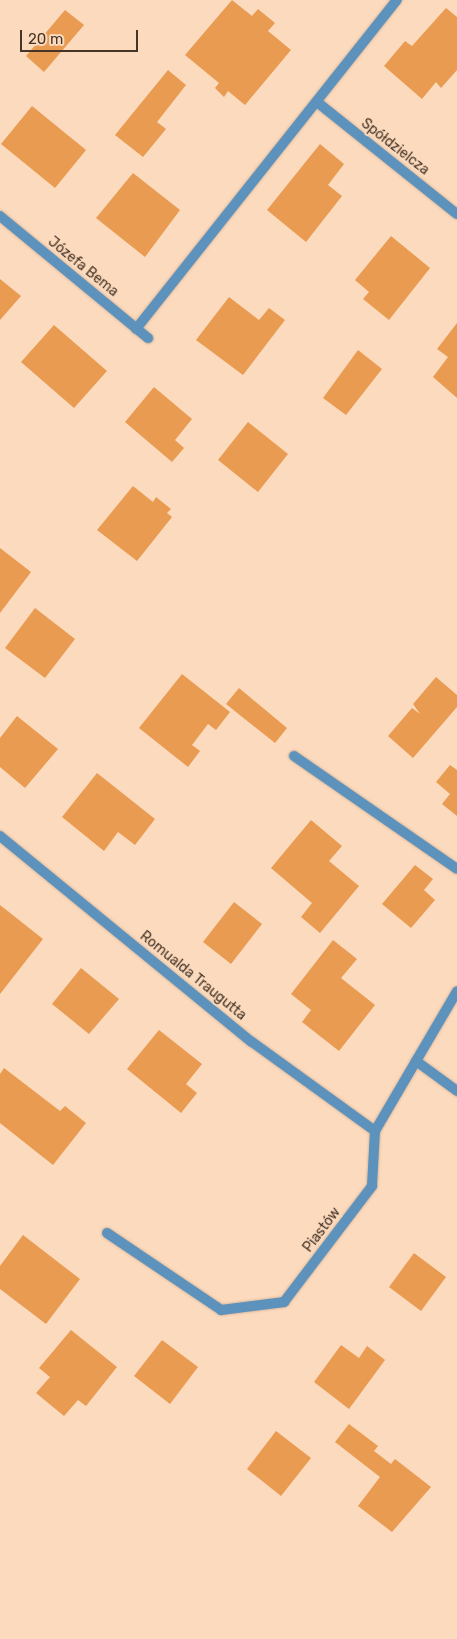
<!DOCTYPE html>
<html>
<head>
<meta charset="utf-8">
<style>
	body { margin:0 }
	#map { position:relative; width:457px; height:1639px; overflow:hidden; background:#fcdabd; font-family:Rubik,sans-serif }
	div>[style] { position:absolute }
	.building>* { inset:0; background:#e89b51 }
	.roads { filter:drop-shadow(0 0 1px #d8b99f) drop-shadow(0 0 1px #d8b99f) }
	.lane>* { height:10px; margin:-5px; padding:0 5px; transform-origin:5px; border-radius:5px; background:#5c92bc }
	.street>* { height:10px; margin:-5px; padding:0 5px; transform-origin:5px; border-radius:5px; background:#5c92bc }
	span { translate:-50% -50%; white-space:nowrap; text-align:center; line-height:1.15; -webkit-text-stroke:4px #fcdabd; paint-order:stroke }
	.street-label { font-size:14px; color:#463527 }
	.scale { position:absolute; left:20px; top:30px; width:118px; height:22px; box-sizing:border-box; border:2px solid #463527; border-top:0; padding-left:6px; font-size:15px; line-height:18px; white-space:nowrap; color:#463527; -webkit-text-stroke:4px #fcdabd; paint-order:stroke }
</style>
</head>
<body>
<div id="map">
	<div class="building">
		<i style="clip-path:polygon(232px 0,252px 16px,258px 9px,275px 23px,268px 31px,291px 50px,245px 105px,228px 91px,224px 97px,215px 88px,219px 83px,185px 55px)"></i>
		<i style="clip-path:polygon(446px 8px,457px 17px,457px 70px,441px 88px,436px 82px,422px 99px,384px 66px,405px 41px,412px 46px)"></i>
		<i style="clip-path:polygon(65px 10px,84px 25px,44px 72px,26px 56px)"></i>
		<i style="clip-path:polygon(168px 70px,186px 85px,157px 122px,166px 129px,143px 157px,115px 135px)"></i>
		<i style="clip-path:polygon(32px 106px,86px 150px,55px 188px,1px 144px)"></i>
		<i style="clip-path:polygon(320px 144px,344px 164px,328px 185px,342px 196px,306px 242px,267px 210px)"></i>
		<i style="clip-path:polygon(133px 173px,180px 210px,145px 257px,96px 218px)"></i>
		<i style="clip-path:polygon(391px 236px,430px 268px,389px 320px,363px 299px,369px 292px,355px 280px)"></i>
		<i style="clip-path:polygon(0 279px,21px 296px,0 320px)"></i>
		<i style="clip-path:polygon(229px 297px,259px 320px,269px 308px,285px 320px,243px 375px,196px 340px)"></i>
		<i style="clip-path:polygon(457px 323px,457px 398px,433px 377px,448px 357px,437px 349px)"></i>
		<i style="clip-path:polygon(54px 325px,107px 371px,74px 408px,21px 362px)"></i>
		<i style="clip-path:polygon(358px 350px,382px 369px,346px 415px,323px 398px)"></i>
		<i style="clip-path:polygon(154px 387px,192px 419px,175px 440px,184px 448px,172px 462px,125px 422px)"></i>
		<i style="clip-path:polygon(248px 422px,288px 454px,258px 492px,218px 460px)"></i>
		<i style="clip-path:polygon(133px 486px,153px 502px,156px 497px,171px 509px,167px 513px,172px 517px,137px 561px,97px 530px)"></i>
		<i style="clip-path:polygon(0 548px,31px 572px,0 613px)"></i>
		<i style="clip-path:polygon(35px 608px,75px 639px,45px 678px,5px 648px)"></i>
		<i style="clip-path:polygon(182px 674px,230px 712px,216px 730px,208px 724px,192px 745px,200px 751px,188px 767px,139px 728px)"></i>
		<i style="clip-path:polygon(436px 677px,457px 695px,457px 707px,413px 758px,388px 736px,412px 708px,420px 714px,413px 704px)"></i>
		<i style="clip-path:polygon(239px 688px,287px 728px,275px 743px,226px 704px)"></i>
		<i style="clip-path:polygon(17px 716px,58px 749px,25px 788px,0 767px,0 738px)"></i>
		<i style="clip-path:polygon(450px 765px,457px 770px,457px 816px,442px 804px,450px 794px,436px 782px)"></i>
		<i style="clip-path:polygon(97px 773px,155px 819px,135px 845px,118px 832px,104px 851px,62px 817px)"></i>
		<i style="clip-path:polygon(311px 820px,342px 846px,329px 861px,359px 886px,320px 933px,301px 917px,312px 903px,271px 868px)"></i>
		<i style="clip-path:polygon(415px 865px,433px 879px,424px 890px,435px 900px,411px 928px,382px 904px)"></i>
		<i style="clip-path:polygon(234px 902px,262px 924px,231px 964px,203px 942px)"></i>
		<i style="clip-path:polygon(0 905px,43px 939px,0 994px)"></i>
		<i style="clip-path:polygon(333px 940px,357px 959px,341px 978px,375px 1005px,339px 1051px,302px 1022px,311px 1010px,291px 994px)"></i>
		<i style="clip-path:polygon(81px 968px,119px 999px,89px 1034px,52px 1004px)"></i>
		<i style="clip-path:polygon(159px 1030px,202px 1064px,186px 1084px,197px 1093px,181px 1113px,127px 1069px)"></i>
		<i style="clip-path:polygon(4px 1068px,60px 1111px,65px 1106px,86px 1123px,53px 1165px,0 1123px,0 1074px)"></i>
		<i style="clip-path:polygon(23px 1235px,80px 1279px,46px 1324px,0 1289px,0 1266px)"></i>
		<i style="clip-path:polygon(414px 1253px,446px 1277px,421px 1311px,389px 1287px)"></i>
		<i style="clip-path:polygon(71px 1330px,117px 1367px,86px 1406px,78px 1400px,64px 1416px,36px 1393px,50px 1377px,39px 1368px)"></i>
		<i style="clip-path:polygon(162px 1340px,198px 1367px,170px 1404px,134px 1376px)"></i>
		<i style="clip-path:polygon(341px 1345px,359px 1358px,367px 1346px,385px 1360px,349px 1409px,314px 1382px)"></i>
		<i style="clip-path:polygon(349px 1424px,378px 1446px,374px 1451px,391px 1464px,395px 1459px,431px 1487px,392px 1532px,358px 1506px,380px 1477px,335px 1442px)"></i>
		<i style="clip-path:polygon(276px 1431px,311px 1458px,281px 1496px,247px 1469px)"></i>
	</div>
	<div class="roads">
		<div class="lane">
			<i style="left:136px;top:329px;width:420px;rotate:-51.6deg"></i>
			<i style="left:294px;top:756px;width:198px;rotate:34.7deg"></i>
			<i style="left:416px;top:1061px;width:51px;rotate:36.2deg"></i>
		</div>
		<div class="street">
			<i style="left:317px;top:102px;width:179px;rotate:38.7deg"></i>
			<i style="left:0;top:216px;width:192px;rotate:39.5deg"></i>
			<i style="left:0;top:836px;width:325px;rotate:39.3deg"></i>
			<i style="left:252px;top:1042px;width:152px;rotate:35.9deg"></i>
			<i style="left:107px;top:1233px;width:138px;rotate:34deg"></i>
			<i style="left:221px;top:1310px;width:64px;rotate:-7.2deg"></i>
			<i style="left:284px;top:1302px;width:146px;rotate:-52.8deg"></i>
			<i style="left:372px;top:1186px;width:55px;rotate:-86.9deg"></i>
			<i style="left:375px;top:1131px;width:162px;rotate:-59.6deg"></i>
		</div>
	</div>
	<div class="street-label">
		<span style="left:395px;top:147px;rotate:38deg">Spółdzielcza</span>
		<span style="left:83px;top:267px;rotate:39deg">Józefa Bema</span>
		<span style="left:193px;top:976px;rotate:39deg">Romualda Traugutta</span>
		<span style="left:322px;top:1230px;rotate:-53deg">Piastów</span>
	</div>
	<div class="scale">20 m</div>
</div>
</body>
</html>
